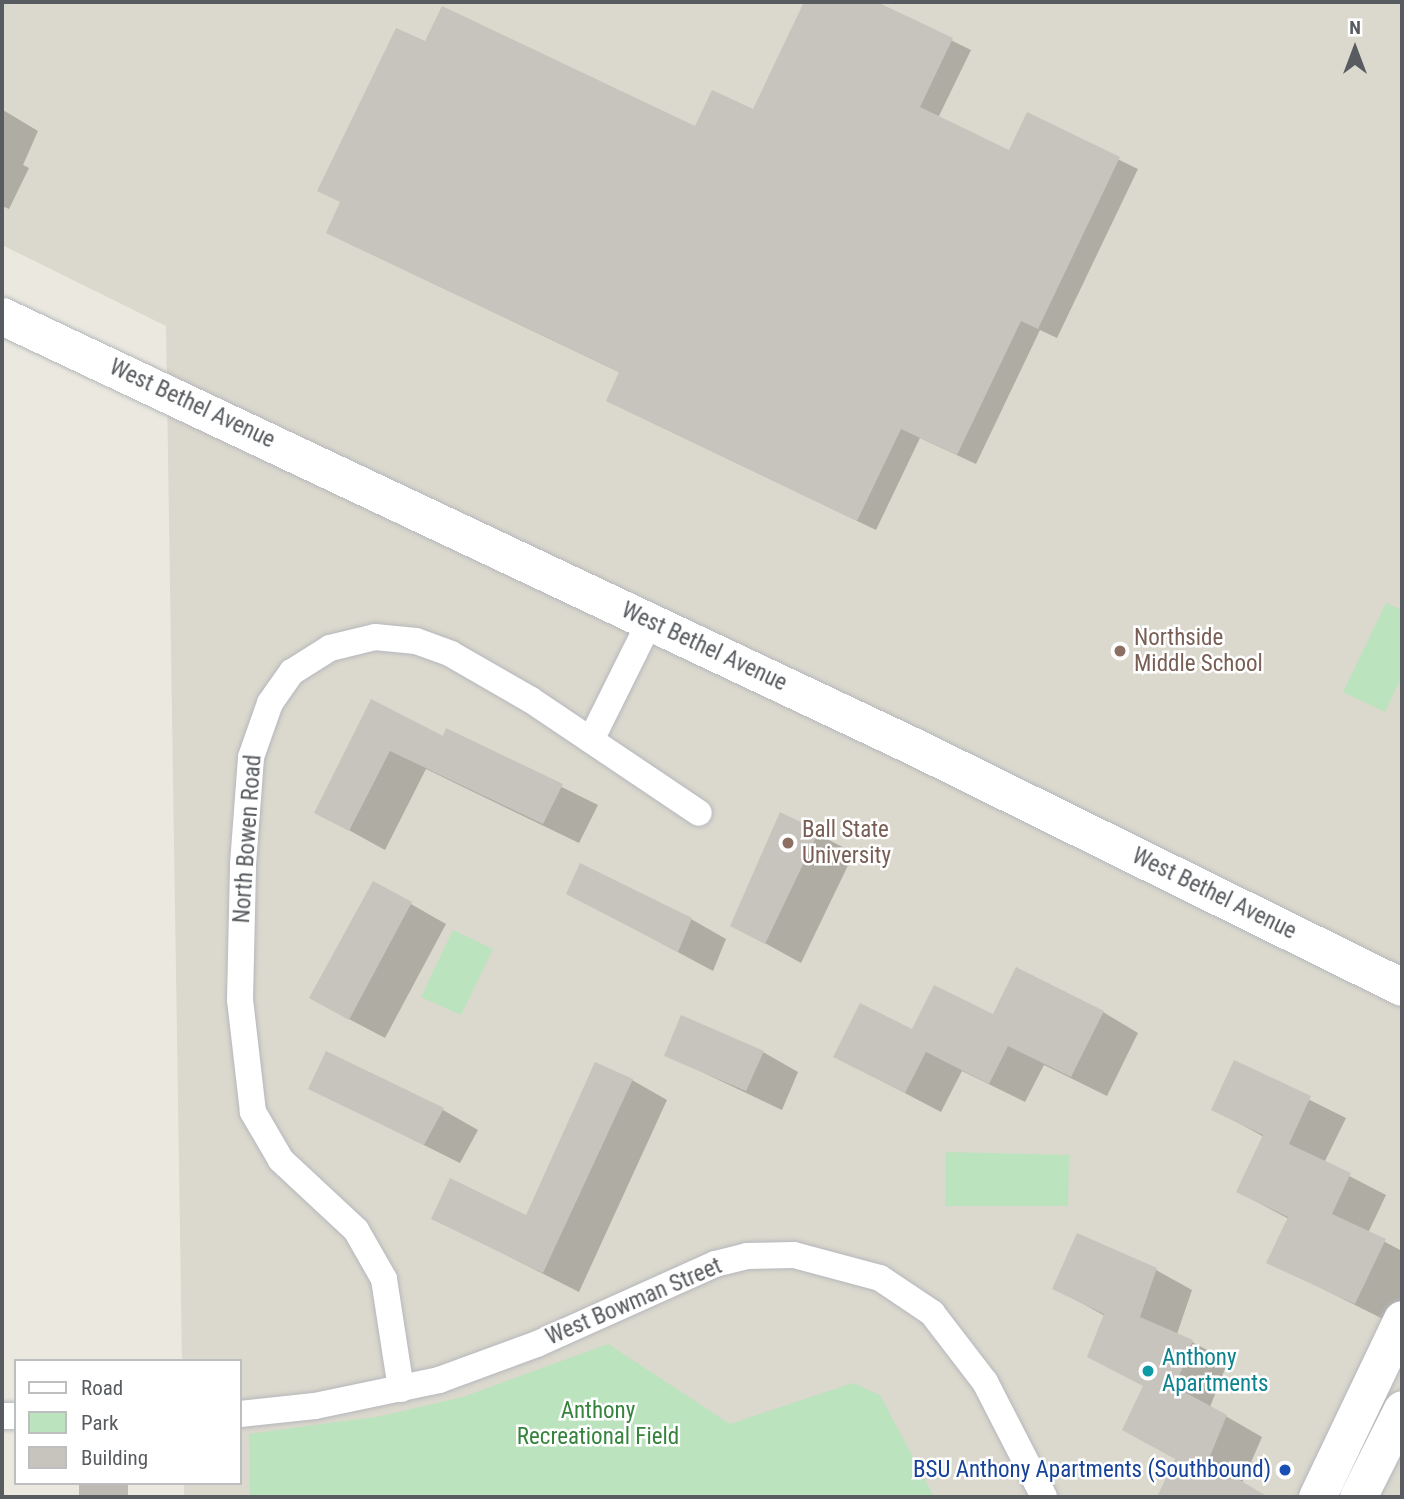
<!DOCTYPE html>
<html>
<head>
<meta charset="utf-8">
<style>
	body { margin:0 }
	#map { position:relative; width:1404px; height:1499px; overflow:hidden; background:#ebe9df; font-family:"Roboto Condensed",sans-serif }
	div>[style] { position:absolute }
	.education>* { inset:0; background:#dbd8cd }
	.green>* { inset:0; background:#bbe3bd }
	.shadow>* { inset:0; background:#0003 }
	.building>* { inset:0; background:#c6c4bd }
	.roads { filter:drop-shadow(0 0 2px #b5b7bc) drop-shadow(0 0 2px #b5b7bc) }
	.street>* { height:26px; margin:-13px; padding:0 13px; transform-origin:13px; border-radius:13px; background:#fff }
	.secondary>* { height:37px; margin:-18.5px; padding:0 18.5px; transform-origin:18.5px; border-radius:18.5px; background:#fff }
	.dots>* { width:19px; height:19px; translate:-50% -50%; box-sizing:border-box; border:4px solid #fff; border-radius:50% }
	span { translate:-50% -50%; white-space:nowrap; text-align:center; line-height:1.15; -webkit-text-stroke:5px #fff; paint-order:stroke }
	.street-label { font-size:23px; color:#585c60 }
	.education-label { font-size:23px; color:#785e54 }
	.left { translate:0 -50%; text-align:left }
	.culture-label { font-size:23px; color:#0d838f }
	.park-label { font-size:23px; color:#35833c }
	.transit-label { font-size:23px; color:#164399 }
	.right { translate:-100% -50%; text-align:right }
	.frame { position:absolute; inset:0; border:4px solid #585c60; pointer-events:none }
	.legend { position:absolute; left:14px; top:1359px; width:228px; height:126px; box-sizing:border-box; background:#fff; border:2px solid #bcbebf; margin:0; padding:9px 12px; list-style:none; font-size:21px; color:#585c60 }
	.legend li { display:flex; align-items:center; gap:14px; height:35px }
	.legend b { width:35px; border:2px solid #bcbebf }
	.north { position:absolute; left:1320px; top:14px; width:70px; height:70px; -webkit-text-stroke:5px #fff; paint-order:stroke; rotate:0deg; font-size:19px; font-weight:700; line-height:28px; text-align:center; color:#585c60 }
	.north::after { content:''; display:block; margin:auto; width:24px; height:32px; background:#585c60; clip-path:polygon(50% 0,100% 100%,50% 72%,0 100%) }
</style>
</head>
<body>
<div id="map">
	<div class="education">
		<i style="clip-path:polygon(2px 2px,1402px 2px,1402px 1497px,184px 1497px,184px 1483px,240px 1483px,240px 1361px,182px 1361px,166px 326px,2px 245px)"></i>
	</div>
	<div class="green">
		<i style="clip-path:polygon(1386px 603px,1402px 610px,1402px 676px,1385px 712px,1343px 692px)"></i>
		<i style="clip-path:polygon(453px 930px,493px 949px,461px 1015px,421px 997px)"></i>
		<i style="clip-path:polygon(946px 1152px,1069px 1155px,1068px 1206px,945px 1206px)"></i>
		<i style="clip-path:polygon(608px 1344px,730px 1424px,853px 1383px,880px 1395px,934px 1497px,250px 1497px,249px 1434px,381px 1416px,463px 1397px)"></i>
	</div>
	<div class="shadow">
		<i style="clip-path:polygon(806px 2px,873px 2px,971px 50px,938px 118px,1010px 152px,1027px 115px,1138px 169px,1057px 338px,1040px 330px,976px 464px,920px 438px,876px 530px,626px 410px,621px 373px,346px 242px,425px 44px,696px 129px,754px 112px)"></i>
		<i style="clip-path:polygon(3px 110px,38px 131px,23px 165px,29px 168px,9px 209px,2px 206px)"></i>
		<i style="clip-path:polygon(372px 702px,444px 738px,447px 730px,598px 805px,579px 843px,426px 769px,385px 850px,316px 812px)"></i>
		<i style="clip-path:polygon(781px 815px,854px 853px,801px 963px,732px 925px)"></i>
		<i style="clip-path:polygon(374px 883px,446px 924px,385px 1038px,347px 1018px)"></i>
		<i style="clip-path:polygon(568px 893px,691px 919px,726px 939px,713px 971px)"></i>
		<i style="clip-path:polygon(1103px 1012px,1138px 1033px,1107px 1096px,1044px 1065px,1025px 1102px,962px 1071px,941px 1112px,836px 1057px,913px 1032px,994px 1016px)"></i>
		<i style="clip-path:polygon(763px 1052px,798px 1072px,782px 1110px,666px 1055px)"></i>
		<i style="clip-path:polygon(1235px 1063px,1346px 1118px,1324px 1163px,1386px 1195px,1368px 1233px,1402px 1251px,1402px 1299px,1391px 1323px,1269px 1262px,1289px 1219px,1238px 1192px,1264px 1137px,1213px 1109px)"></i>
		<i style="clip-path:polygon(632px 1080px,667px 1100px,579px 1292px,433px 1218px,527px 1218px)"></i>
		<i style="clip-path:polygon(311px 1089px,443px 1110px,478px 1130px,460px 1163px)"></i>
		<i style="clip-path:polygon(1156px 1270px,1192px 1290px,1177px 1334px,1228px 1361px,1210px 1407px,1262px 1437px,1242px 1483px,1266px 1497px,1159px 1497px,1177px 1460px,1145px 1386px,1105px 1316px,1054px 1288px)"></i>
		<i style="clip-path:polygon(79px 1483px,128px 1483px,128px 1497px,79px 1497px)"></i>
	</div>
	<div class="building">
		<i style="clip-path:polygon(804px 2px,877px 2px,953px 38px,920px 107px,1009px 150px,1027px 112px,1120px 157px,1038px 329px,1021px 321px,957px 455px,901px 429px,857px 521px,606px 401px,619px 372px,326px 233px,340px 202px,317px 191px,396px 28px,425px 41px,442px 6px,695px 126px,712px 90px,753px 109px)"></i>
		<i style="clip-path:polygon(371px 699px,443px 736px,446px 728px,563px 784px,543px 824px,390px 751px,349px 831px,314px 813px)"></i>
		<i style="clip-path:polygon(780px 812px,819px 831px,765px 944px,730px 926px)"></i>
		<i style="clip-path:polygon(580px 863px,692px 918px,678px 952px,566px 894px)"></i>
		<i style="clip-path:polygon(373px 881px,412px 902px,349px 1020px,309px 998px)"></i>
		<i style="clip-path:polygon(1016px 967px,1104px 1011px,1071px 1077px,1008px 1046px,989px 1084px,926px 1052px,905px 1093px,833px 1057px,860px 1003px,912px 1029px,934px 985px,993px 1014px)"></i>
		<i style="clip-path:polygon(681px 1015px,764px 1051px,746px 1091px,664px 1056px)"></i>
		<i style="clip-path:polygon(326px 1051px,444px 1108px,424px 1145px,308px 1089px)"></i>
		<i style="clip-path:polygon(1234px 1060px,1311px 1096px,1289px 1144px,1351px 1173px,1332px 1214px,1386px 1239px,1355px 1304px,1266px 1263px,1288px 1217px,1236px 1192px,1263px 1135px,1211px 1110px)"></i>
		<i style="clip-path:polygon(595px 1062px,633px 1079px,543px 1273px,431px 1219px,450px 1178px,526px 1215px)"></i>
		<i style="clip-path:polygon(1077px 1233px,1157px 1268px,1140px 1317px,1193px 1340px,1175px 1387px,1227px 1415px,1208px 1461px,1268px 1497px,1157px 1497px,1175px 1459px,1122px 1430px,1143px 1386px,1087px 1357px,1104px 1314px,1052px 1289px)"></i>
	</div>
	<div class="roads">
		<div class="street">
			<i style="left:591px;top:740px;width:133px;rotate:-63.6deg"></i>
			<i style="left:401px;top:1389px;width:111px;rotate:-98.8deg"></i>
			<i style="left:384px;top:1279px;width:56px;rotate:-119.7deg"></i>
			<i style="left:356px;top:1230px;width:103px;rotate:-137deg"></i>
			<i style="left:281px;top:1160px;width:56px;rotate:-120.3deg"></i>
			<i style="left:253px;top:1112px;width:113px;rotate:-96.6deg"></i>
			<i style="left:240px;top:1000px;width:136px;rotate:-88.7deg"></i>
			<i style="left:243px;top:864px;width:107px;rotate:-85.7deg"></i>
			<i style="left:251px;top:757px;width:57px;rotate:-70.6deg"></i>
			<i style="left:270px;top:703px;width:38px;rotate:-55deg"></i>
			<i style="left:292px;top:672px;width:45px;rotate:-32.3deg"></i>
			<i style="left:330px;top:648px;width:46px;rotate:-13.7deg"></i>
			<i style="left:375px;top:637px;width:41px;rotate:5.6deg"></i>
			<i style="left:416px;top:641px;width:37px;rotate:20deg"></i>
			<i style="left:451px;top:654px;width:92px;rotate:29.9deg"></i>
			<i style="left:531px;top:700px;width:202px;rotate:33.9deg"></i>
			<i style="left:240px;top:1414px;width:75px;rotate:-6.1deg"></i>
			<i style="left:315px;top:1406px;width:127px;rotate:-11.8deg"></i>
			<i style="left:439px;top:1380px;width:104px;rotate:-20.2deg"></i>
			<i style="left:537px;top:1344px;width:195px;rotate:-24.2deg"></i>
			<i style="left:715px;top:1264px;width:33px;rotate:-14deg"></i>
			<i style="left:747px;top:1256px;width:47px;rotate:-1.2deg"></i>
			<i style="left:794px;top:1255px;width:89px;rotate:15deg"></i>
			<i style="left:880px;top:1278px;width:63px;rotate:33.9deg"></i>
			<i style="left:932px;top:1313px;width:87px;rotate:52.5deg"></i>
			<i style="left:985px;top:1382px;width:129px;rotate:62.8deg"></i>
			<i style="left:2px;top:1416px;width:14px"></i>
		</div>
		<div class="secondary">
			<i style="left:2px;top:316px;width:1007px;rotate:25.27deg"></i>
			<i style="left:913px;top:746px;width:545px;rotate:26.24deg"></i>
			<i style="left:1317px;top:1497px;width:197px;rotate:-64.5deg"></i>
			<i style="left:1358px;top:1497px;width:98px;rotate:-63.4deg"></i>
		</div>
	</div>
	<div class="dots">
		<i style="left:1120px;top:651px;background:#8d6e63"></i>
		<i style="left:788px;top:843px;background:#8d6e63"></i>
		<i style="left:1148px;top:1371px;background:#0f9aa8"></i>
		<i style="left:1285px;top:1470px;background:#1a4fb4"></i>
	</div>
	<div class="street-label">
		<span style="left:192px;top:404px;rotate:25deg">West Bethel Avenue</span>
		<span style="left:704px;top:647px;rotate:25deg">West Bethel Avenue</span>
		<span style="left:248px;top:839px;rotate:-86deg">North Bowen Road</span>
		<span style="left:1214px;top:894px;rotate:26deg">West Bethel Avenue</span>
		<span style="left:634px;top:1302px;rotate:-23deg">West Bowman Street</span>
	</div>
	<div class="education-label">
		<span class="left" style="left:1134px;top:651px">Northside<br>Middle School</span>
		<span class="left" style="left:802px;top:843px">Ball State<br>University</span>
	</div>
	<div class="culture-label">
		<span class="left" style="left:1162px;top:1371px">Anthony<br>Apartments</span>
	</div>
	<div class="park-label">
		<span style="left:598px;top:1424px">Anthony<br>Recreational Field</span>
	</div>
	<div class="transit-label">
		<span class="right" style="left:1271px;top:1470px">BSU Anthony Apartments (Southbound)</span>
	</div>
	<div class="frame"></div>
	<ul class="legend">
	<li><b style="height:9px;background:#fff"></b>Road</li>
	<li><b style="height:19px;background:#bbe3bd"></b>Park</li>
	<li><b style="height:19px;background:#c6c4bd"></b>Building</li>
	</ul>
	<div class="north">N</div>
</div>
</body>
</html>
